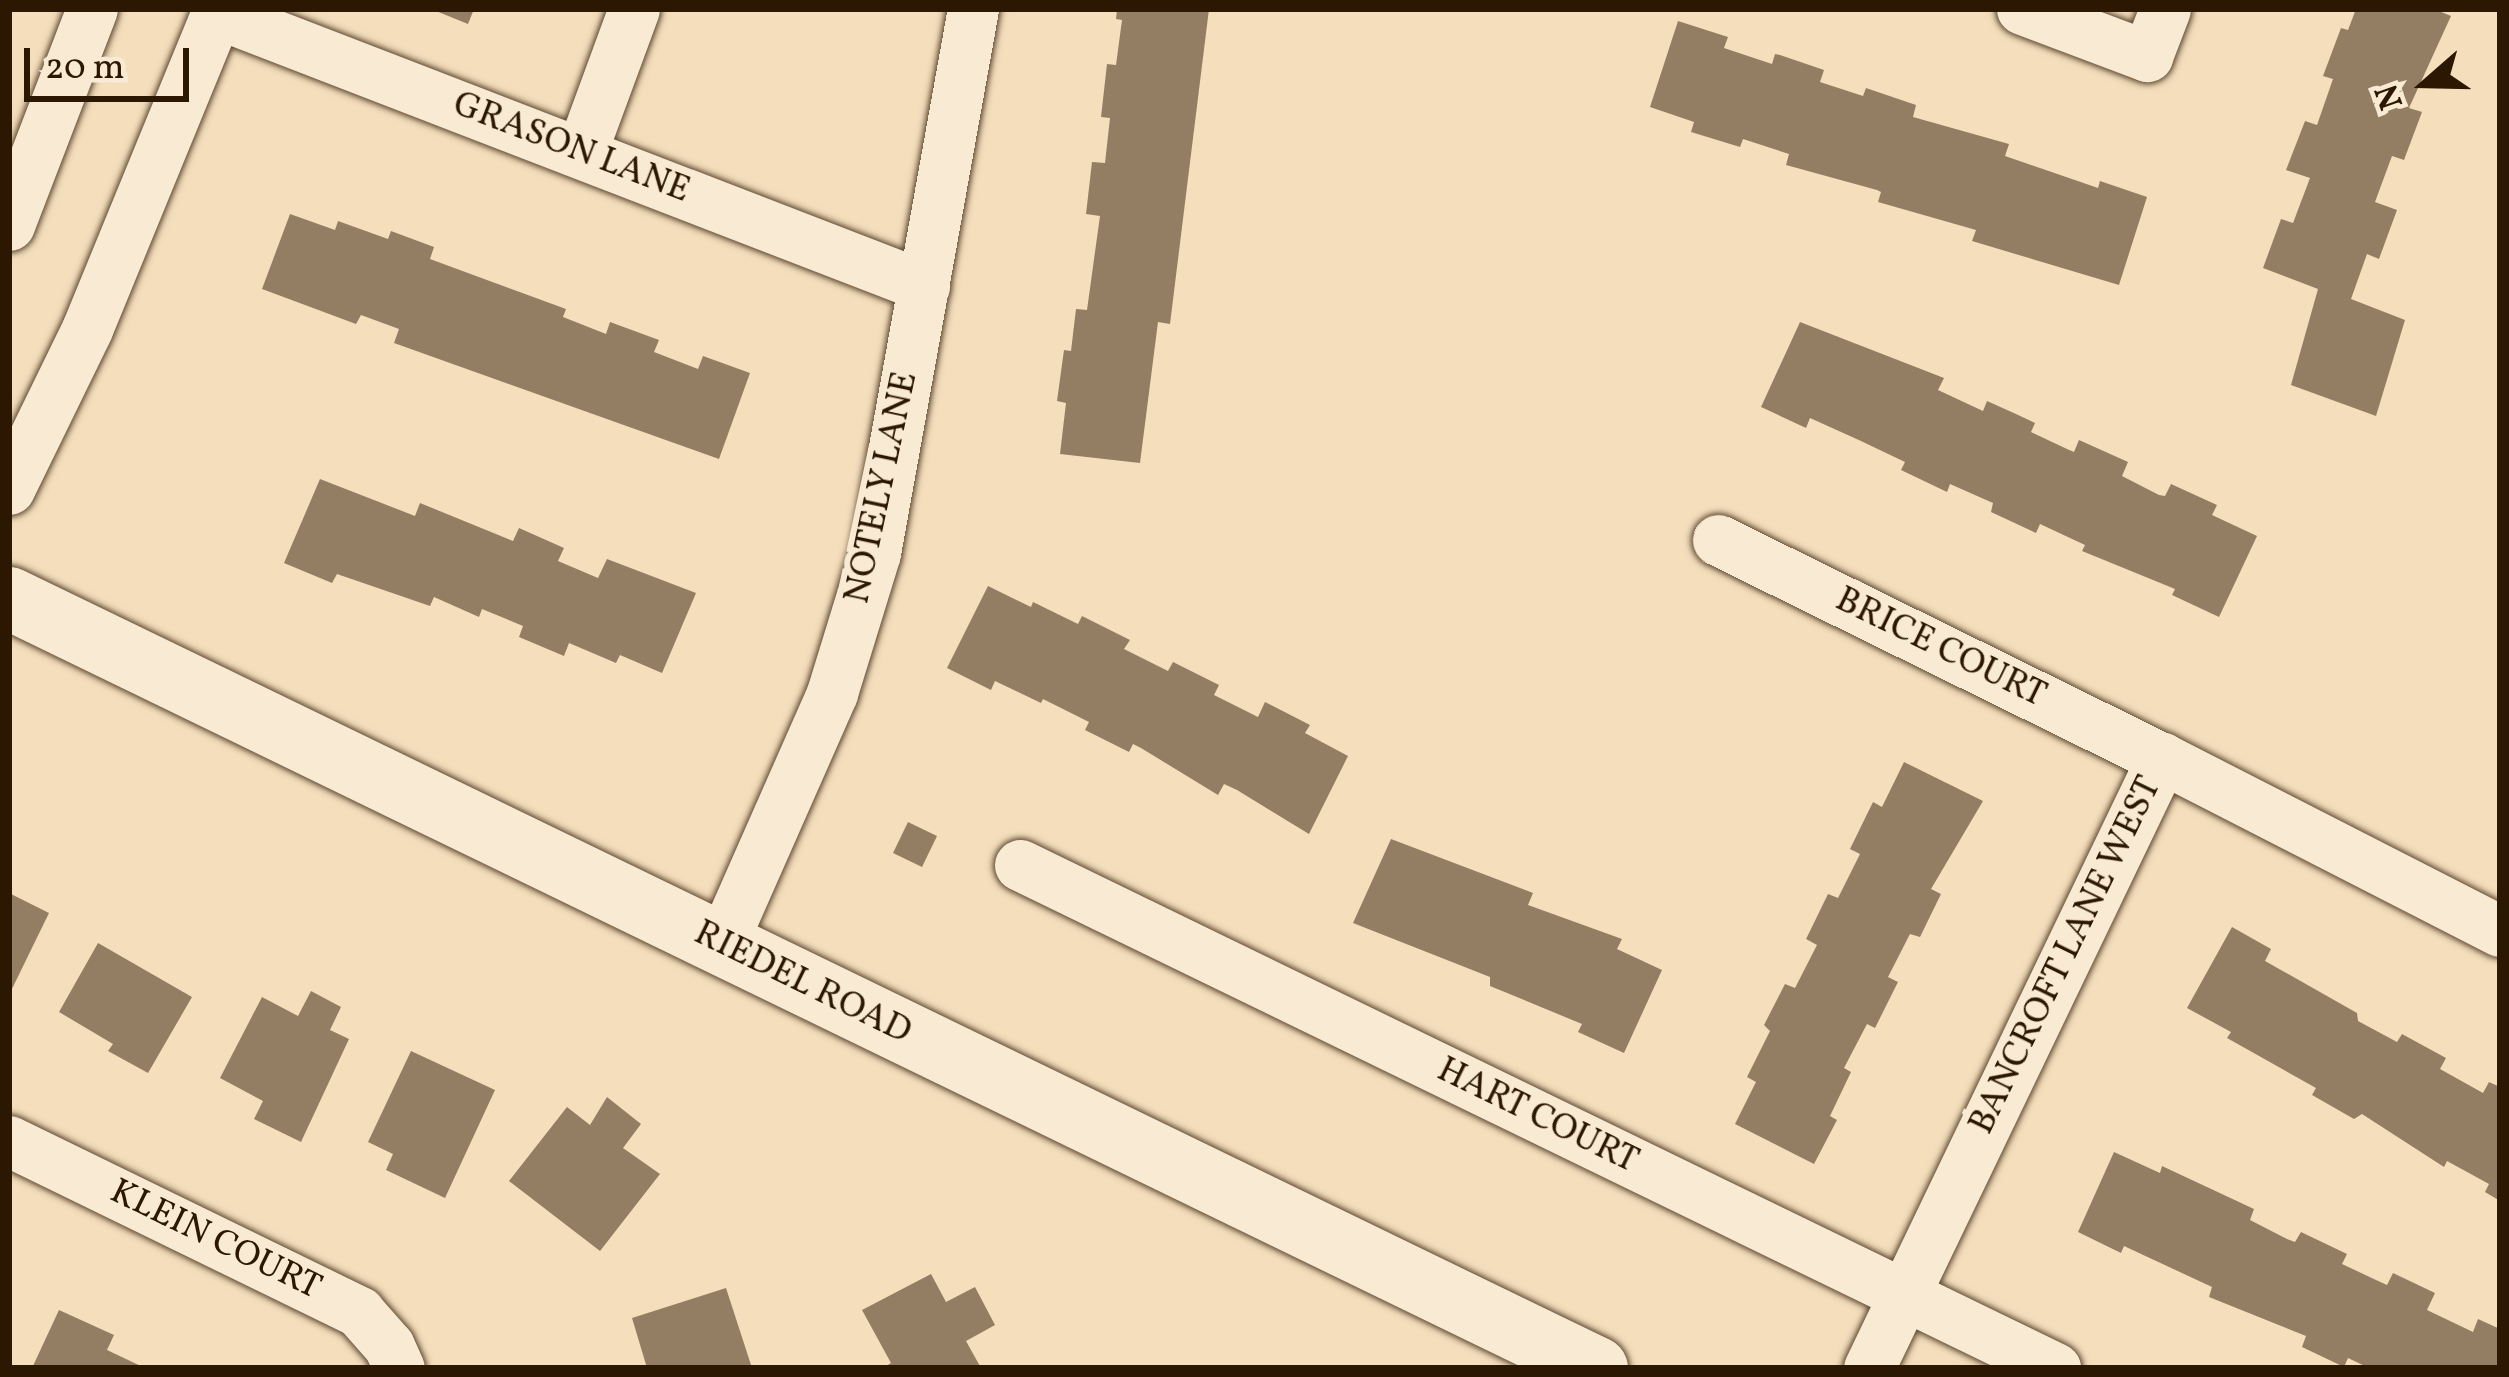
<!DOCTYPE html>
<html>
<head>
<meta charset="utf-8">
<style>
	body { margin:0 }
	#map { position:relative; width:2509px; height:1377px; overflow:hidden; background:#f4debc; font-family:Vollkorn,serif }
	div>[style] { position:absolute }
	.building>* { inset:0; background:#947e63 }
	.roads { filter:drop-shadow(0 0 3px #5e4931) drop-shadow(0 0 3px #5e4931) }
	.minor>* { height:51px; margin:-25.5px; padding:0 25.5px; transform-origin:25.5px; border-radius:25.5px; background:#f8ead3 }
	.tertiary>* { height:63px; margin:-31.5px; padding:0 31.5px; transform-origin:31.5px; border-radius:31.5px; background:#f8ead3 }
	span { translate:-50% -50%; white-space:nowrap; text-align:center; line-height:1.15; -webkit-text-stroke:12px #f8ead3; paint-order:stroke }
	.street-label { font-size:36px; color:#2c1703 }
	.frame { position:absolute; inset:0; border:12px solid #2c1703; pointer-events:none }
	.north { position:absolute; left:2365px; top:24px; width:120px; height:120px; -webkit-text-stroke:9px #f8ead3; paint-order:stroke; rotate:250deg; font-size:33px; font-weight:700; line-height:48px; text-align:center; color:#2c1703 }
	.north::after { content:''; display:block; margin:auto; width:42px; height:54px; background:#2c1703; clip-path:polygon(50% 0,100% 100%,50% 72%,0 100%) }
	.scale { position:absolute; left:24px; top:48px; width:165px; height:54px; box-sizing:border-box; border:6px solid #2c1703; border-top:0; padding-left:15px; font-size:36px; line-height:42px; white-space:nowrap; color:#2c1703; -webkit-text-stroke:9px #f8ead3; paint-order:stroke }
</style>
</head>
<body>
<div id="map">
	<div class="building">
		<i style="clip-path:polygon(431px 9px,474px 9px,468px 24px)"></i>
		<i style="clip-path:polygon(1117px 9px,1209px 9px,1170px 324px,1158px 322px,1140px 463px,1060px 454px,1066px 403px,1057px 401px,1064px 350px,1071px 351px,1076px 309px,1087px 310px,1100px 216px,1086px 214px,1092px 162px,1105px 163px,1110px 118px,1101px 117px,1107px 64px,1116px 65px,1122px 20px,1116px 19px)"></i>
		<i style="clip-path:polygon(2356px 9px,2434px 9px,2451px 16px,2409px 108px,2422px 112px,2404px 160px,2392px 156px,2375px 202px,2397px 210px,2379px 259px,2367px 254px,2351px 299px,2405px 320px,2376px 416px,2291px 385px,2318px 289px,2263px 268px,2281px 219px,2293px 223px,2310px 178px,2286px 170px,2305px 121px,2317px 125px,2333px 79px,2323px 76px,2341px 28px,2348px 30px)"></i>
		<i style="clip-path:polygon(1678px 21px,1728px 37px,1724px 48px,1772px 64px,1775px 54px,1780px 55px,1824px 70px,1820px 82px,1863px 96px,1866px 88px,1916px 105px,1913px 117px,2009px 144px,2005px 156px,2098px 188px,2100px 181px,2147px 197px,2119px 285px,1972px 241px,1976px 230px,1878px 202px,1881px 192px,1877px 190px,1786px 165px,1789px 154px,1743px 139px,1740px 147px,1691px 132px,1694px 122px,1650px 107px)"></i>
		<i style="clip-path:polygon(290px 214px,335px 230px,338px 221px,388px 239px,391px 231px,434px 247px,430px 259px,566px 309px,563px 317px,606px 334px,610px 322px,659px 340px,654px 352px,698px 369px,703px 356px,750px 373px,719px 459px,394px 343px,399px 329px,361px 315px,356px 324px,262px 289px)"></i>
		<i style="clip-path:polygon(1800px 322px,1944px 378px,1938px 390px,1983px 411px,1987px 401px,2016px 414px,2035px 423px,2031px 432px,2067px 449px,2074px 452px,2079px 440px,2128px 462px,2122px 476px,2159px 495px,2165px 496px,2171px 484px,2217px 505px,2212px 515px,2257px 536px,2219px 617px,2172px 595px,2175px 589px,2082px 551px,2085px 545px,2040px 524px,2036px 533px,1991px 512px,1993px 503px,1950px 484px,1947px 492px,1901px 470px,1905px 462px,1861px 441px,1810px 418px,1806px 428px,1761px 407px)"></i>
		<i style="clip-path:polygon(320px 479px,415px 516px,420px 503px,513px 541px,519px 528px,564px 548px,558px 561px,598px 578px,607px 559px,696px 593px,662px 673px,620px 655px,616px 663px,569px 643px,564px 656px,519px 637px,523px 626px,482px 609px,479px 617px,434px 597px,430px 606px,337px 574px,332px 583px,284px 563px)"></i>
		<i style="clip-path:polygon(988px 586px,1031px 607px,1033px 602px,1078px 624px,1082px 616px,1130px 640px,1124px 649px,1168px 671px,1173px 662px,1219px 685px,1214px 695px,1258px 717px,1265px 702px,1310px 725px,1305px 733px,1348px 756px,1309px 834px,1237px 790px,1224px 784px,1218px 795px,1141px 748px,1133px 744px,1129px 752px,1085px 730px,1089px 722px,1043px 699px,1041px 703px,995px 681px,991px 690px,947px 668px)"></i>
		<i style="clip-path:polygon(1904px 762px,1983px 801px,1931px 889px,1941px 894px,1920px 937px,1910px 934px,1888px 977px,1898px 982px,1875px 1028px,1867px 1024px,1844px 1068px,1851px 1072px,1830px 1116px,1837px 1120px,1814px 1164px,1735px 1124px,1756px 1082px,1747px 1077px,1770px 1031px,1764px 1025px,1785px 984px,1795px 988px,1817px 945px,1806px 939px,1810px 931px,1828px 894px,1838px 898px,1860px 854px,1850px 849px,1873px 802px,1882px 807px)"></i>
		<i style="clip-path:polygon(908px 822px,937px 836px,922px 867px,893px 853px)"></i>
		<i style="clip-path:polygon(1391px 839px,1533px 893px,1528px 905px,1622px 939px,1617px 949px,1662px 970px,1624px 1053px,1578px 1032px,1582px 1024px,1490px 986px,1490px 977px,1353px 923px)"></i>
		<i style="clip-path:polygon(9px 893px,49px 913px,9px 995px)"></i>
		<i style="clip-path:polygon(2232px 927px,2271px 949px,2265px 961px,2357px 1013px,2358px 1021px,2397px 1042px,2402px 1034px,2446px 1058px,2440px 1069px,2483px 1093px,2489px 1082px,2500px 1087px,2500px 1201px,2485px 1192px,2489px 1184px,2478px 1178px,2447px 1161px,2444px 1167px,2362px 1114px,2354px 1119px,2312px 1095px,2316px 1088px,2227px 1038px,2231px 1032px,2187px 1008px)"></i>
		<i style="clip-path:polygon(98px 943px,192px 997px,148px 1073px,108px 1051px,113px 1044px,59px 1012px)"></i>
		<i style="clip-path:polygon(311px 991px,341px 1007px,330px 1030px,349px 1039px,301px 1142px,254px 1119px,263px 1101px,220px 1078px,262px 997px,298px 1016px)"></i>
		<i style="clip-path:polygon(411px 1051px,495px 1090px,445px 1198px,386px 1170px,393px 1154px,368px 1142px)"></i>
		<i style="clip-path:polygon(607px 1097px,641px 1124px,623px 1148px,660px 1174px,600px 1251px,509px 1181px,567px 1107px,590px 1125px)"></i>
		<i style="clip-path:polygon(2114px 1152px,2160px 1173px,2162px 1166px,2254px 1209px,2250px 1220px,2287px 1239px,2295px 1242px,2301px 1232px,2347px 1254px,2342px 1264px,2376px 1280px,2387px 1285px,2393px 1273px,2435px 1293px,2427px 1310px,2473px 1332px,2478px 1319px,2500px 1329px,2500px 1368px,2369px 1368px,2348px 1358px,2344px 1367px,2302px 1347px,2306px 1336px,2209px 1297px,2212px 1287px,2124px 1246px,2121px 1253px,2078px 1232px)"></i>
		<i style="clip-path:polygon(931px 1274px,946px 1302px,975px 1287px,995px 1325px,966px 1341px,981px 1368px,883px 1368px,891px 1363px,862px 1310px)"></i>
		<i style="clip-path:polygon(726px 1288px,752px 1368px,647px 1368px,632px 1318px)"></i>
		<i style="clip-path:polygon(59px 1310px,114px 1335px,107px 1350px,145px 1368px,32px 1368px)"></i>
	</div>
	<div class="roads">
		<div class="minor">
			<i style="left:2022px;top:9px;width:134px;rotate:20.6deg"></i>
			<i style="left:2147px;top:56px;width:50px;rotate:-69deg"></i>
			<i style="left:217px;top:13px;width:758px;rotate:21.11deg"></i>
			<i style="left:581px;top:153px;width:153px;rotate:-69.8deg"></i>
			<i style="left:9px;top:225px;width:231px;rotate:-69deg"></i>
			<i style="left:9px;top:489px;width:178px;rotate:-64deg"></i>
			<i style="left:87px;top:329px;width:346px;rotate:-67.7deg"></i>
			<i style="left:1718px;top:540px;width:495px;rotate:26.2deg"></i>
			<i style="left:1020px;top:865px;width:1151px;rotate:25.92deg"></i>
			<i style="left:721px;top:945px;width:275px;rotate:-66.2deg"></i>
			<i style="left:832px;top:693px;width:146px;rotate:-72.9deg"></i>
			<i style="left:875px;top:553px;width:553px;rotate:-79.79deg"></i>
			<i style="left:9px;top:1141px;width:390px;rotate:26deg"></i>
			<i style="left:359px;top:1312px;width:45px;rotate:48.6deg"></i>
			<i style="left:389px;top:1346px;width:24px;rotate:66deg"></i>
			<i style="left:1869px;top:1368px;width:677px;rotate:-64.34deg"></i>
			<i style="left:2162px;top:758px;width:380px;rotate:27.1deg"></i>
		</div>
		<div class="tertiary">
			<i style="left:9px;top:598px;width:1764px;rotate:25.88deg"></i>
		</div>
	</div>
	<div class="street-label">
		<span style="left:571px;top:149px;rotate:21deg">GRASON LANE</span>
		<span style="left:883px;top:488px;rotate:-78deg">NOTELY LANE</span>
		<span style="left:1940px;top:649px;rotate:26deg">BRICE COURT</span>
		<span style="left:2067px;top:956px;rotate:-64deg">BANCROFT LANE WEST</span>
		<span style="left:802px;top:984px;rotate:26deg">RIEDEL ROAD</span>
		<span style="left:1537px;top:1117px;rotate:26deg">HART COURT</span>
		<span style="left:215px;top:1241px;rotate:26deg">KLEIN COURT</span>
	</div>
	<div class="frame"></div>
	<div class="north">N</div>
	<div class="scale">20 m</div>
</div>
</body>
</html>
